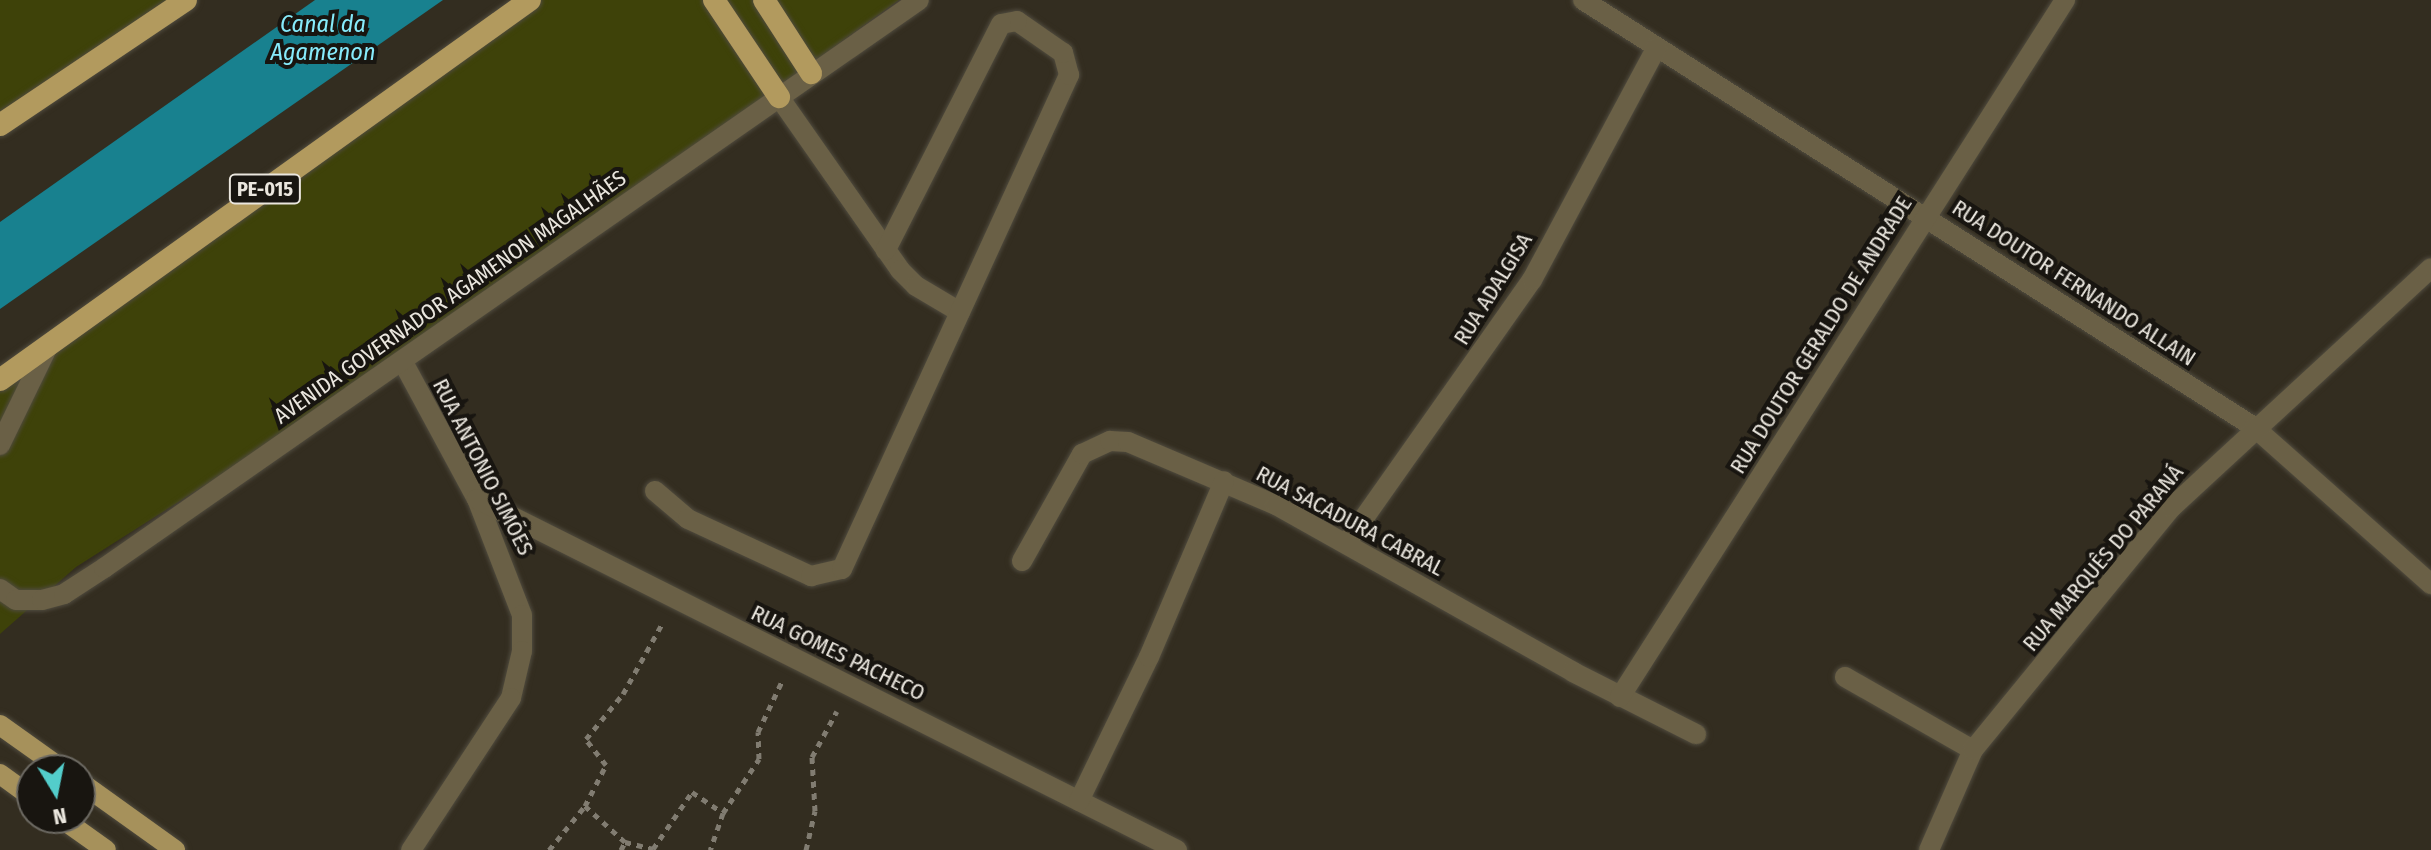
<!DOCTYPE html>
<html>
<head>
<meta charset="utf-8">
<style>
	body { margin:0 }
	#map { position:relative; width:2431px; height:850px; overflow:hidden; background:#332d20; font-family:"Fira Sans Condensed",sans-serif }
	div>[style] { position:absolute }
	.green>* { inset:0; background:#3e4209 }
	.water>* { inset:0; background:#18818f }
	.path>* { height:5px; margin-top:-2.5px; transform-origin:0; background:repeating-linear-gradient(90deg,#817c71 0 6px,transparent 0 12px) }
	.roads { filter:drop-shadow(0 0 2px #504b3e) drop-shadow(0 0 2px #504b3e) }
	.service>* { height:20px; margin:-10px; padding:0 10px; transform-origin:10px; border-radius:10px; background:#6a6046 }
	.minor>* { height:20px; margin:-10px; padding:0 10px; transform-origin:10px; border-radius:10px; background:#6a6046 }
	.primary>* { height:20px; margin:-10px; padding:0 10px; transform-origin:10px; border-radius:10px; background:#a6915b }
	.trunk>* { height:22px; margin:-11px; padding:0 11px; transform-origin:11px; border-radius:11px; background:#b29a5e }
	span { translate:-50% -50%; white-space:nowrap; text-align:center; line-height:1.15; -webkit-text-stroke:8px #181510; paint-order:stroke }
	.shield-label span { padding:2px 6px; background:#181510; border:2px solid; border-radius:6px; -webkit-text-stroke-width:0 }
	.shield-label { font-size:20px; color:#eae6de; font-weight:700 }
	.street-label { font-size:22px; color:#eae6de }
	.water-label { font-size:24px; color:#87ebfb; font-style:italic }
	.north { position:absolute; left:16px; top:754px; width:80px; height:80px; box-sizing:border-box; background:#181510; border:2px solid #6c6962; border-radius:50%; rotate:170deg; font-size:22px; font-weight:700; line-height:32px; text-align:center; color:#eae6de }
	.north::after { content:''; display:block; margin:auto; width:28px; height:36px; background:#53cdcb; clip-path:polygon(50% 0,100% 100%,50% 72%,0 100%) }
</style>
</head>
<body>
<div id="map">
	<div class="green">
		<i style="clip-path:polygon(0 0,186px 0,0 125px)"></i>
		<i style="clip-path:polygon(530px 0,899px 0,391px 367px,76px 567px,0 634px,0 380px)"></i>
	</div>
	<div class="water">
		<i style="clip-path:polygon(315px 0,443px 0,0 309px,0 222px)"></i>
	</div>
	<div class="path">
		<i style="left:723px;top:813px;width:65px;rotate:-56.3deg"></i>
		<i style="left:759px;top:759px;width:27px;rotate:-92deg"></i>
		<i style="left:758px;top:732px;width:59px;rotate:-64.7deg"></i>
		<i style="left:625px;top:842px;width:54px;rotate:-138deg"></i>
		<i style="left:585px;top:806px;width:46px;rotate:-62.9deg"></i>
		<i style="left:606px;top:765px;width:33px;rotate:-128deg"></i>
		<i style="left:586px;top:739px;width:58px;rotate:-50.6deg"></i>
		<i style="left:623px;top:694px;width:82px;rotate:-60.9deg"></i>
		<i style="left:549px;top:850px;width:57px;rotate:-50.7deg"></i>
		<i style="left:621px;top:850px;width:9px;rotate:-63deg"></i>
		<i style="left:625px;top:842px;width:29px;rotate:14deg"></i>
		<i style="left:653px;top:849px;width:69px;rotate:-55.6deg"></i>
		<i style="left:692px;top:792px;width:37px;rotate:34deg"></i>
		<i style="left:723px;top:813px;width:39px;rotate:109deg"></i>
		<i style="left:806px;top:850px;width:40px;rotate:-77deg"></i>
		<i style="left:815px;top:811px;width:54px;rotate:-93.2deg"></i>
		<i style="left:812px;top:757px;width:52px;rotate:-61.5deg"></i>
	</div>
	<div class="roads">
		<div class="service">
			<i style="left:779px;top:97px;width:211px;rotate:55deg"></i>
			<i style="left:900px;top:270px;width:23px;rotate:45deg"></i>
			<i style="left:916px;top:286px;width:51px;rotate:30.6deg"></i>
			<i style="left:655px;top:491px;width:43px;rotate:40.3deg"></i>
			<i style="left:688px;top:519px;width:136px;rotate:24.9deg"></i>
			<i style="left:811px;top:576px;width:32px;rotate:-13deg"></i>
			<i style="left:842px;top:569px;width:544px;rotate:-65.32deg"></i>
			<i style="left:1069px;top:75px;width:23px;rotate:-105deg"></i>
			<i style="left:1063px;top:53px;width:56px;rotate:-145.2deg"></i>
			<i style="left:1017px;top:21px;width:16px;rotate:169deg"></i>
			<i style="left:1001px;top:24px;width:254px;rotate:117deg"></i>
		</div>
		<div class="minor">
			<i style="left:1583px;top:0;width:795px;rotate:32.47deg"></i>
			<i style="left:2254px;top:427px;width:237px;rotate:41.6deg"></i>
			<i style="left:404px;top:364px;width:153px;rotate:61.6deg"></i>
			<i style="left:477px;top:499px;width:124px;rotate:68.8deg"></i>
			<i style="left:522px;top:615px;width:36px;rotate:90deg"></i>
			<i style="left:522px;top:651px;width:48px;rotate:103.2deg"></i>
			<i style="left:511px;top:698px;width:182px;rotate:123.3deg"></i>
			<i style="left:0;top:445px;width:112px;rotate:-64.1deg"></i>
			<i style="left:477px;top:499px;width:783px;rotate:26.63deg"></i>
			<i style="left:1347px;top:542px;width:321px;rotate:-54.8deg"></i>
			<i style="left:1532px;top:280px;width:264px;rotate:-61.8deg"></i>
			<i style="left:1022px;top:561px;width:123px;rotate:-60.7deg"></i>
			<i style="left:1082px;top:454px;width:31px;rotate:-25deg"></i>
			<i style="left:1110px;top:441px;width:18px;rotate:3deg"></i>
			<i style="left:1128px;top:442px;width:161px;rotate:23.1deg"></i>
			<i style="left:1276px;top:505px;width:341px;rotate:29.3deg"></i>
			<i style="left:1573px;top:672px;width:138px;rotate:26.8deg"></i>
			<i style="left:0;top:589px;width:19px;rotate:35deg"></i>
			<i style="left:16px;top:600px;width:26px"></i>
			<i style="left:42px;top:600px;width:23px;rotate:-15deg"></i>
			<i style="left:64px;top:594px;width:48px;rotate:-33deg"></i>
			<i style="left:104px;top:568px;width:993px;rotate:-34.87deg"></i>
			<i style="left:1845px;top:677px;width:147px;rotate:29.7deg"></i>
			<i style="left:1620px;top:697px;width:827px;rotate:-57.44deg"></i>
			<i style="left:1079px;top:801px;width:160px;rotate:-64.1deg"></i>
			<i style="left:1149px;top:657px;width:191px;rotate:-66.9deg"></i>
			<i style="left:1929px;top:850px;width:109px;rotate:-66.3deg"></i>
			<i style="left:1973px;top:750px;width:314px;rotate:-50.7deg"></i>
			<i style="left:2172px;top:507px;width:352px;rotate:-42.7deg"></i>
		</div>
		<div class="primary">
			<i style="left:0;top:725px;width:77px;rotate:35.5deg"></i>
			<i style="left:0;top:774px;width:39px;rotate:36deg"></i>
			<i style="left:80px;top:782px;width:117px;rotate:35.6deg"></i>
			<i style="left:61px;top:818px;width:55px;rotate:35.4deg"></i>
		</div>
		<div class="trunk">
			<i style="left:714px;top:0;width:117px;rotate:56.2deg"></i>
			<i style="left:764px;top:0;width:87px;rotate:57.2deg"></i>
			<i style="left:0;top:125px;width:224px;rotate:-33.9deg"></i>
			<i style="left:0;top:380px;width:652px;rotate:-35.64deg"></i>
		</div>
	</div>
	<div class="shield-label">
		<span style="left:265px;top:189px">PE-015</span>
	</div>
	<div class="street-label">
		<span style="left:2074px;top:283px;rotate:33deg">RUA DOUTOR FERNANDO ALLAIN</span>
		<span style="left:1493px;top:289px;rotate:-58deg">RUA ADALGISA</span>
		<span style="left:450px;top:297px;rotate:-35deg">AVENIDA GOVERNADOR AGAMENON MAGALHÃES</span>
		<span style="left:1821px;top:335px;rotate:-58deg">RUA DOUTOR GERALDO DE ANDRADE</span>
		<span style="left:483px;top:467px;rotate:63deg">RUA ANTONIO SIMÕES</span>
		<span style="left:1350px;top:521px;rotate:28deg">RUA SACADURA CABRAL</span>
		<span style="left:2103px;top:558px;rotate:-50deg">RUA MARQUÊS DO PARANÁ</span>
		<span style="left:838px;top:653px;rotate:26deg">RUA GOMES PACHECO</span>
	</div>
	<div class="water-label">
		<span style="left:323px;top:39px">Canal da<br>Agamenon</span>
	</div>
	<div class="north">N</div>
</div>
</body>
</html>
